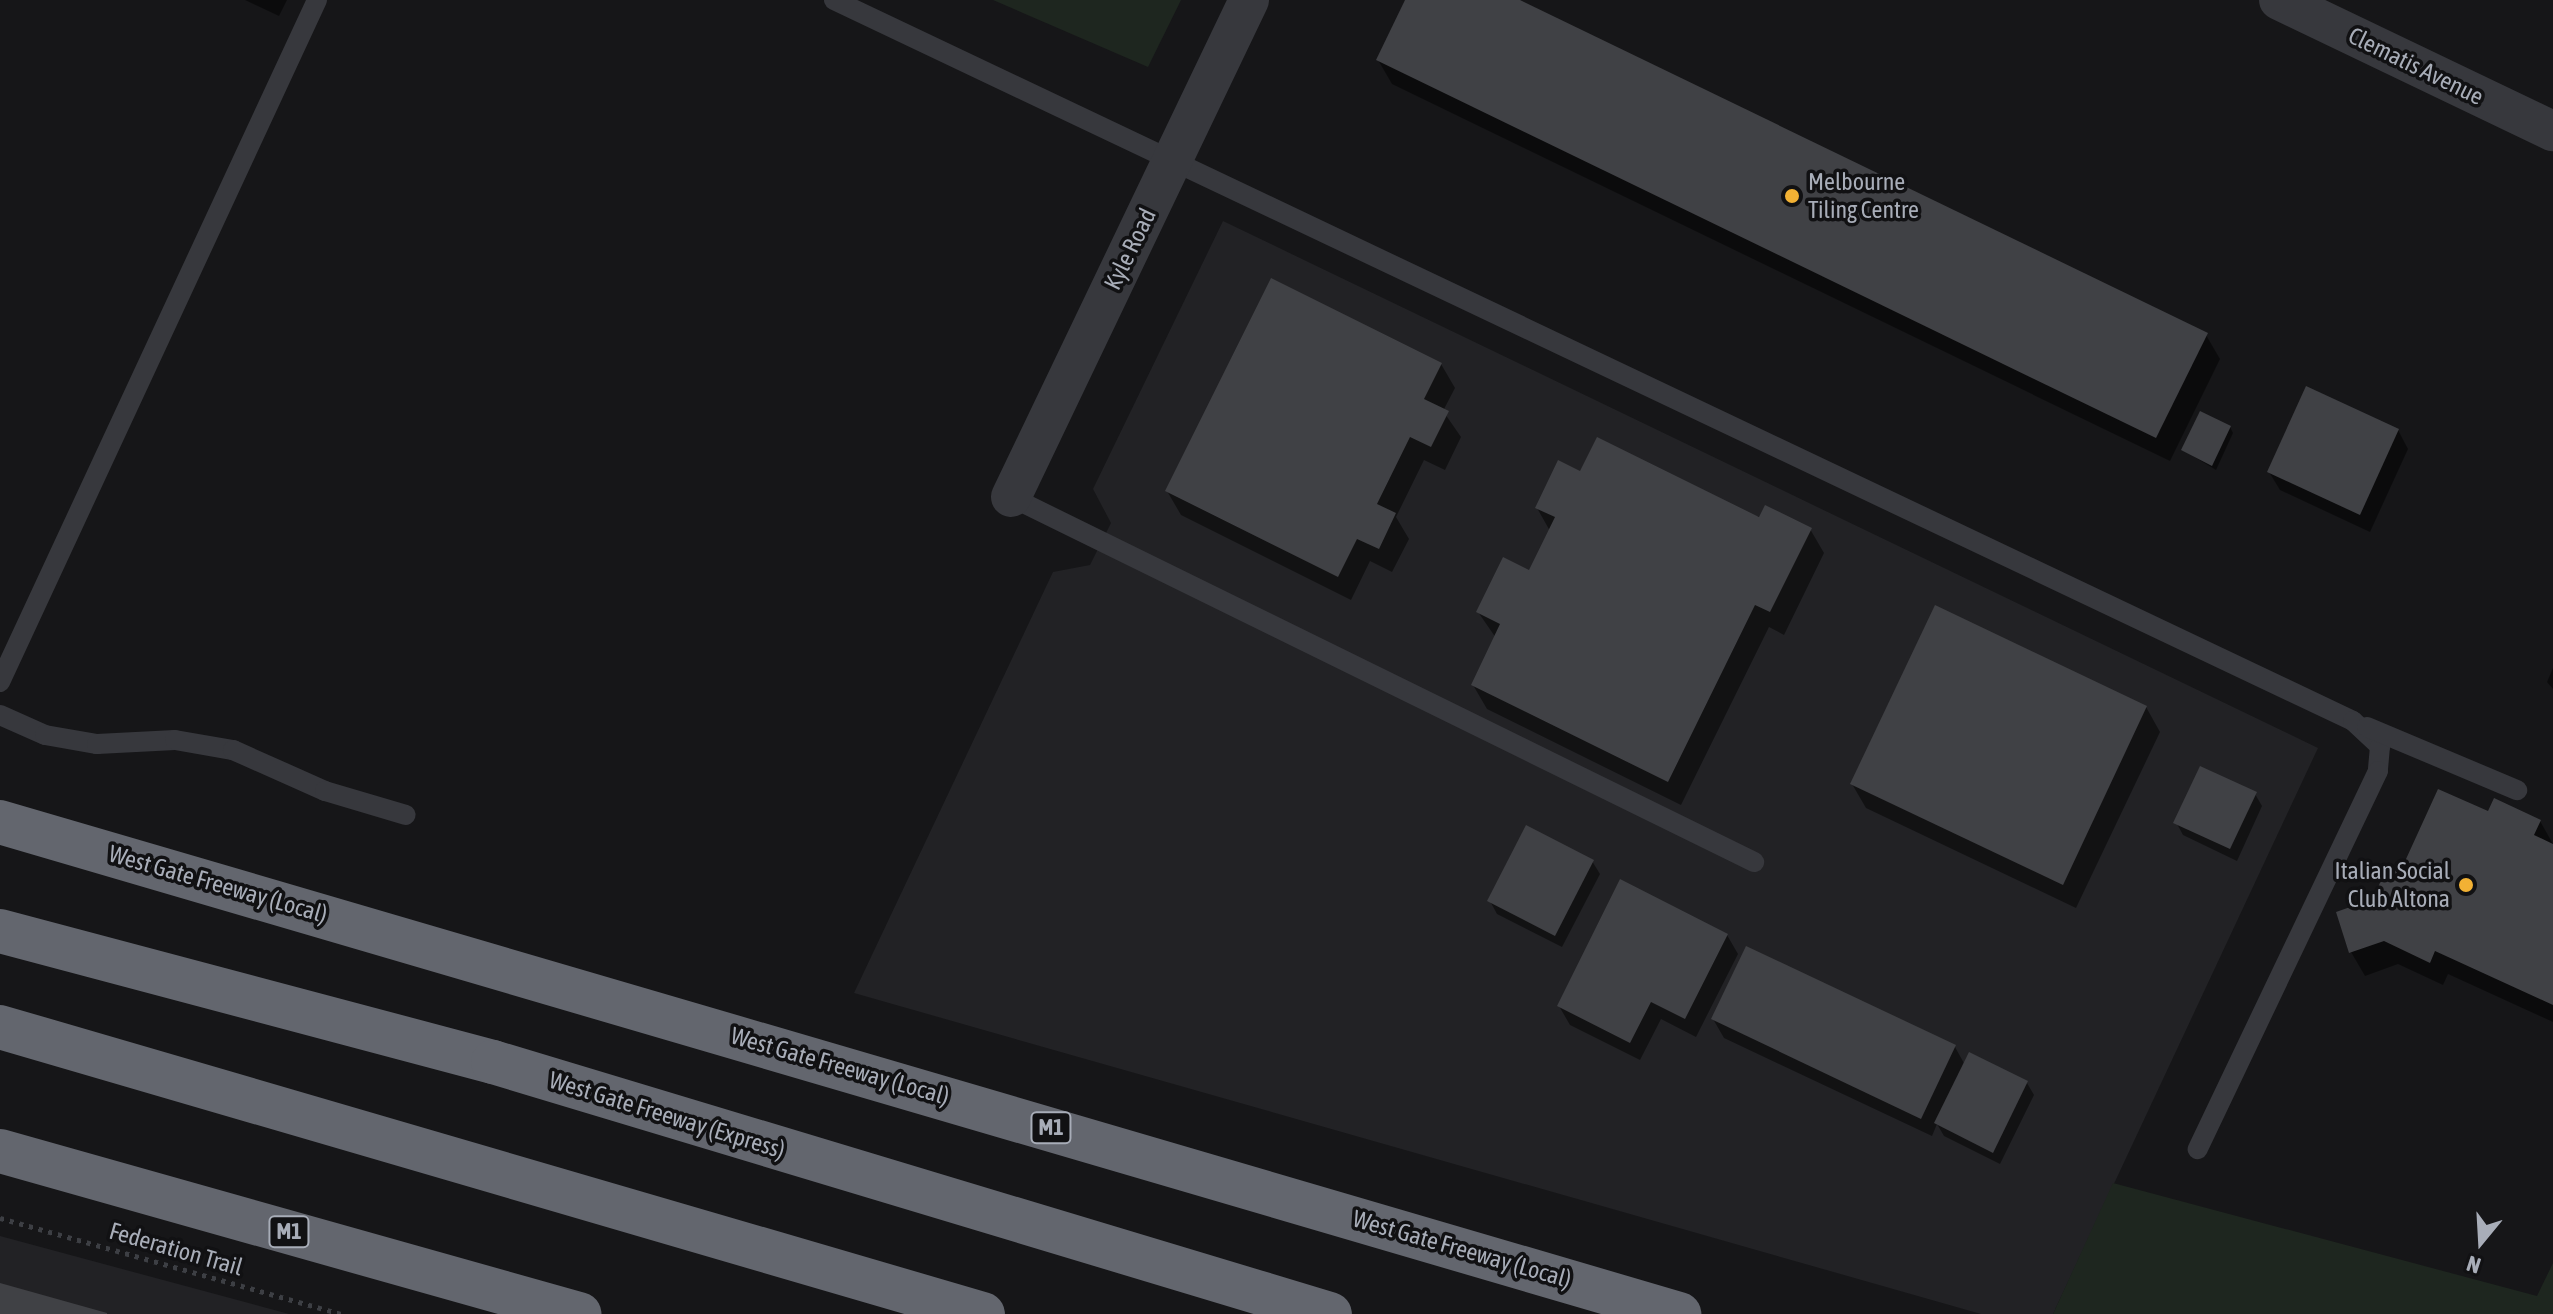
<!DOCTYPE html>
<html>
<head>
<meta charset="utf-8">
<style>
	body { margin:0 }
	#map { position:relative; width:2553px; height:1314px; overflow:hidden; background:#161618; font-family:"Asap Condensed",sans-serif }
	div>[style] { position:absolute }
	.built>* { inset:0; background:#222225 }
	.green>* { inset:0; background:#1e261f }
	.shadow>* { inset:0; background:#0007 }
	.building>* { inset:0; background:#404145 }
	.path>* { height:5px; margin-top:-2.5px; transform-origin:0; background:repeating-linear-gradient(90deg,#3d3f44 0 4px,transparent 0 10px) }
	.lane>* { height:20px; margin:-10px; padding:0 10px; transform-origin:10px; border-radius:10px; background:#37383d }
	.street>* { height:40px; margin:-20px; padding:0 20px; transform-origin:20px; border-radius:20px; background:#37383d }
	.highway>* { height:44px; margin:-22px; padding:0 22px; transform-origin:22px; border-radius:22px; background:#63666e }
	.dots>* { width:22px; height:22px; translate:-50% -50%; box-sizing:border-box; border:4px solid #111113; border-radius:50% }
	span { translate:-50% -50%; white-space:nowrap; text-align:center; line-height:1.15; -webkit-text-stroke:7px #111113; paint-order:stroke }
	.shield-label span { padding:2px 6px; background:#111113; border:2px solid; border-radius:6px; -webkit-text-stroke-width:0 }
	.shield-label { font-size:22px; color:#a8adb8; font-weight:700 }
	.street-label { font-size:24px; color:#a8adb8 }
	.poi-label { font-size:24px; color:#a8adb8 }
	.left { translate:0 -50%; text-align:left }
	.right { translate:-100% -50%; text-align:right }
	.north { position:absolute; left:2441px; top:1202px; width:80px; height:80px; -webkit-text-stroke:6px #111113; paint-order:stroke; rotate:198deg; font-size:22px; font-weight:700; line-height:32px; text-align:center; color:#a8adb8 }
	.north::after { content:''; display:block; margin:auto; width:28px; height:36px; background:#a8adb8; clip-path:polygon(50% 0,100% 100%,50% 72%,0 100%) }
</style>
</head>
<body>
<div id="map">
	<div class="built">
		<i style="clip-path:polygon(1223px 221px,2318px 748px,2053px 1314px,1981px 1314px,854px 993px,1053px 572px,1090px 565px,1111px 523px,1093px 489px)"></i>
		<i style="clip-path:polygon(0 1236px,289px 1314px,0 1314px)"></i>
	</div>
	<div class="green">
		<i style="clip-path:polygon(993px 0,1181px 0,1148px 67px)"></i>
		<i style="clip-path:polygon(2113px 1183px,2537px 1296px,2553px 1263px,2553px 1314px,2053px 1314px)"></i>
	</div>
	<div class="shadow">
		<i style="clip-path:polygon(245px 0,287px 0,279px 16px)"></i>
		<i style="clip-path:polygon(1407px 0,1516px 0,2206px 335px,2220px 359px,2170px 461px,1392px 84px,1378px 60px)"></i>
		<i style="clip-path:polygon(1441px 364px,1455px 388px,1443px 411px,1461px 437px,1445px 470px,1424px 460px,1396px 517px,1409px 539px,1392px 572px,1370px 561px,1351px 600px,1181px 515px,1167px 491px)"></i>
		<i style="clip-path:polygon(2230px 427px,2233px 433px,2216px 470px,2183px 450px)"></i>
		<i style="clip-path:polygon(2398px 430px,2408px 449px,2370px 532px,2280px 490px,2269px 472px)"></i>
		<i style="clip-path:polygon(1581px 474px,1810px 529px,1824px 553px,1784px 635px,1769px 627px,1681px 805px,1487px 709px,1473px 685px,1496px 638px,1478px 612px,1530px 573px,1550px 531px,1537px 508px)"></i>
		<i style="clip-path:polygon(2553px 668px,2553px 689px,2547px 682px)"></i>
		<i style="clip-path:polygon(2146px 707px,2160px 732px,2076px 908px,1866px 808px,1852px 784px)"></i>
		<i style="clip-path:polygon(2255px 794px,2262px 806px,2237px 861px,2183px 835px,2176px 822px)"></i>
		<i style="clip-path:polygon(2489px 813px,2540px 821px,2553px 844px,2553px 1022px,2448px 974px,2443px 985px,2398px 964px,2365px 976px,2351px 952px,2374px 901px,2402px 873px)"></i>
		<i style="clip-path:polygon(1592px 861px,1600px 874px,1562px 947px,1497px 914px,1490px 901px)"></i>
		<i style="clip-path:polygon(1727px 935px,1738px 954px,1696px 1037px,1661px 1019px,1640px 1060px,1570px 1025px,1559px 1006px)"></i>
		<i style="clip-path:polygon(1713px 1019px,1955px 1047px,1965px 1065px,2027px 1083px,2034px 1095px,2000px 1164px,1944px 1136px,1937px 1124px,1932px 1136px,1724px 1038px)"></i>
	</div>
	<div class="building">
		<i style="clip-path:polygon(1405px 0,1520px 0,2208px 333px,2156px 438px,1376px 60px)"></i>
		<i style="clip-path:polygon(1271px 278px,1442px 363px,1424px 399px,1449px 411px,1431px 447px,1410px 437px,1377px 504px,1396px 513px,1379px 549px,1357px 539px,1338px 577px,1165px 491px)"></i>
		<i style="clip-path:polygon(2306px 386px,2399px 429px,2360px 515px,2267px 472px)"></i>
		<i style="clip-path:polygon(2200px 411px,2231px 426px,2212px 466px,2181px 450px)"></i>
		<i style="clip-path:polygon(1597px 437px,1759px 517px,1765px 505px,1812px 528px,1770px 612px,1755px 605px,1668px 782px,1471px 685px,1500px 624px,1476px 612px,1503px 557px,1529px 570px,1555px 517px,1535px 508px,1558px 460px,1580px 471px)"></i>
		<i style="clip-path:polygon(1935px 605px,2147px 706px,2063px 885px,1850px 784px)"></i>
		<i style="clip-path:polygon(2200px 766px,2257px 792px,2230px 849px,2173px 823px)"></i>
		<i style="clip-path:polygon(2438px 789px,2488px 811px,2494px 798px,2541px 820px,2534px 835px,2553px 844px,2553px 1005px,2435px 951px,2430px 963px,2384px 941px,2349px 953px,2336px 912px,2373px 899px,2388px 864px,2401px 870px)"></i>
		<i style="clip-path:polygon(1526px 825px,1594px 860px,1555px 936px,1487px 901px)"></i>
		<i style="clip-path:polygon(1620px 879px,1728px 934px,1685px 1019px,1651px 1002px,1630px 1043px,1557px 1006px)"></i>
		<i style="clip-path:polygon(1746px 946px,1956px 1045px,1921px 1119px,1711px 1019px)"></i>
		<i style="clip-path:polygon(1969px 1052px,2028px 1081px,1993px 1153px,1934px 1123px)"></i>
		<i style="clip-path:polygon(0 1283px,107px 1313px,107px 1314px,0 1314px)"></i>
	</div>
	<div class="path">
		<i style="left:0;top:1218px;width:355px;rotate:15.7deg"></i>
	</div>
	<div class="lane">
		<i style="left:834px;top:0;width:1681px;rotate:25.39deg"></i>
		<i style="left:2353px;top:721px;width:37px;rotate:43deg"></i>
		<i style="left:2380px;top:746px;width:25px;rotate:95deg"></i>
		<i style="left:2378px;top:771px;width:419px;rotate:115.5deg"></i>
		<i style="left:1011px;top:497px;width:828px;rotate:26.16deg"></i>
		<i style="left:0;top:682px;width:752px;rotate:-65.07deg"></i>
		<i style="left:0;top:715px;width:49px;rotate:24deg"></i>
		<i style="left:45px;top:735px;width:53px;rotate:9.8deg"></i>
		<i style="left:97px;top:744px;width:78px;rotate:-2.9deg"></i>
		<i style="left:175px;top:740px;width:59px;rotate:9.8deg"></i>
		<i style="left:233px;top:750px;width:101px;rotate:24deg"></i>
		<i style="left:325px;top:791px;width:84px;rotate:16.5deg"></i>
		<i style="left:2367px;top:727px;width:163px;rotate:22.8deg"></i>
	</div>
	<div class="street">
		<i style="left:2279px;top:0;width:304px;rotate:25.6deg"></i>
		<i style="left:1011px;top:497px;width:551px;rotate:-64.41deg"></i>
	</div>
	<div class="highway">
		<i style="left:0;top:822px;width:1750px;rotate:16.33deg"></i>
		<i style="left:0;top:931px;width:510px;rotate:14.88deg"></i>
		<i style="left:493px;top:1062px;width:874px;rotate:16.76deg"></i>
		<i style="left:0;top:1027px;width:1024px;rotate:16.28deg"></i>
		<i style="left:0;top:1151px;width:602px;rotate:15.72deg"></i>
	</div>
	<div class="dots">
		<i style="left:1792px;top:196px;background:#f2b134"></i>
		<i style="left:2466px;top:885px;background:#f2b134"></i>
	</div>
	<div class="shield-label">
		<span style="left:1051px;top:1128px">M1</span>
		<span style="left:289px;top:1232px">M1</span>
	</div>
	<div class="street-label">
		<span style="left:2416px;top:66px;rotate:26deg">Clematis Avenue</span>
		<span style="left:1130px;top:249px;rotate:-64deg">Kyle Road</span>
		<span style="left:218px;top:884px;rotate:16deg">West Gate Freeway (Local)</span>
		<span style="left:840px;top:1066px;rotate:16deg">West Gate Freeway (Local)</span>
		<span style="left:667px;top:1115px;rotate:17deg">West Gate Freeway (Express)</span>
		<span style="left:176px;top:1249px;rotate:16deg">Federation Trail</span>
		<span style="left:1462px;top:1249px;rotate:16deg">West Gate Freeway (Local)</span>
	</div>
	<div class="poi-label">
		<span class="left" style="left:1808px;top:196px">Melbourne<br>Tiling Centre</span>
		<span class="right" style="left:2450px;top:885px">Italian Social<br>Club Altona</span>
	</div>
	<div class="north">N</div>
</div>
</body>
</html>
